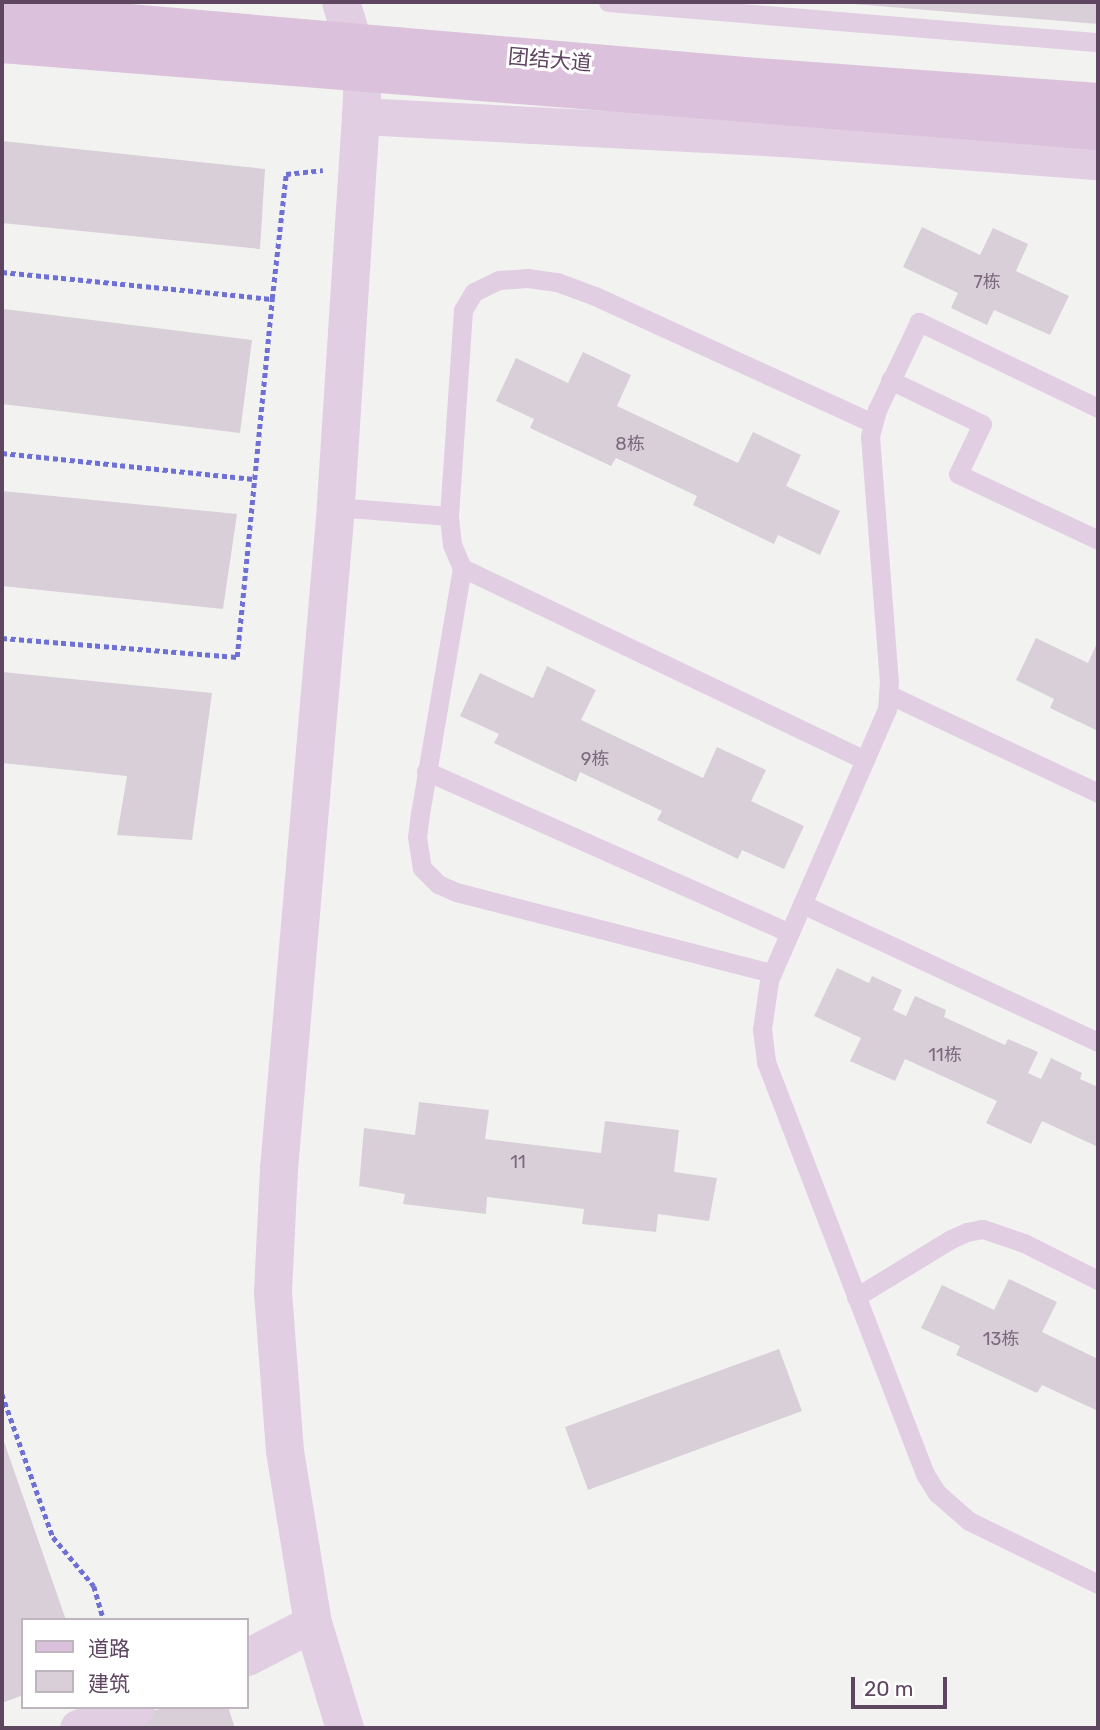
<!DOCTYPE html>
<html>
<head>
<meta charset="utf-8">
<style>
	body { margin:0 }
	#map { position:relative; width:1100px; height:1730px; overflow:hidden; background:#f2f3f0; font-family:Rubik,"Noto Sans SC",sans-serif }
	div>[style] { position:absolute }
	.building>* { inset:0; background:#d8cfd8 }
	.path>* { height:4.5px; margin-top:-2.25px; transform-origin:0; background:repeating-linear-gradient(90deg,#6f70d6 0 5px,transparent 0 8.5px) }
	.service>* { height:19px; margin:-9.5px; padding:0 9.5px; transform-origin:9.5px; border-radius:9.5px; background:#e1cee2 }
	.minor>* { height:37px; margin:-18.5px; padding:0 18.5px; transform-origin:18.5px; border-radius:18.5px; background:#e1cee2 }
	.tertiary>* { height:38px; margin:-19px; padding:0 19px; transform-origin:19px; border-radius:19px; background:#e1cee2 }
	.secondary>* { height:38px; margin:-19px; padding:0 19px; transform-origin:19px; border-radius:19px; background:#dbc1db }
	span { translate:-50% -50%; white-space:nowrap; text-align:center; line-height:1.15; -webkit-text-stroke:6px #fff; paint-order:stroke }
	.number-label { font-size:18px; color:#7d687e }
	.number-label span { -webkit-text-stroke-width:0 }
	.street-label { font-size:21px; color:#5f4660 }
	.frame { position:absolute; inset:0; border:4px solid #5f4660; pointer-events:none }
	.legend { position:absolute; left:21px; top:1618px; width:228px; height:91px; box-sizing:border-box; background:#fff; border:2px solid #bfb5bf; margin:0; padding:9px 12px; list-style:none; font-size:21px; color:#5f4660 }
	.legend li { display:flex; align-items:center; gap:14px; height:35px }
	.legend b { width:35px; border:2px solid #bfb5bf }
	.scale { position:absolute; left:851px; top:1677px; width:96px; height:32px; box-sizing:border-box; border:4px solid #5f4660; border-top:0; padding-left:9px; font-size:21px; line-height:24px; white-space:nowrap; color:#5f4660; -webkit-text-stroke:5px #fff; paint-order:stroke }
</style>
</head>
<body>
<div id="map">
	<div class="building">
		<i style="clip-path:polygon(854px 2px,1098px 2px,1098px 24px,854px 4px)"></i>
		<i style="clip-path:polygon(2px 141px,265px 169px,260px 249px,2px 223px)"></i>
		<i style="clip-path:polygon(922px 227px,980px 255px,993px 228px,1028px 244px,1016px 271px,1069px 296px,1050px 335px,994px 310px,987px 325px,951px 308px,958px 293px,903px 267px)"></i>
		<i style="clip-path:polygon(4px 309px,252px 340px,240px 433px,2px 404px)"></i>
		<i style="clip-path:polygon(583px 352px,631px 375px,617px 406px,738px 463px,753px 432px,801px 455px,786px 486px,840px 511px,820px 555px,778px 535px,774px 544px,693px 505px,697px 496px,616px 458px,611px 466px,530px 428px,534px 419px,496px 401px,516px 358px,568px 383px)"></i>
		<i style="clip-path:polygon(2px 491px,237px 514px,223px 609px,2px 586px)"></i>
		<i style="clip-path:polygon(1036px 638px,1088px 663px,1098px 641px,1098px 731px,1050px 708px,1054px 699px,1016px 680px)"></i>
		<i style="clip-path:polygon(547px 666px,596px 690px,581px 720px,703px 778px,717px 747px,766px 770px,751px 801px,804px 826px,784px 869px,742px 850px,738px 859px,657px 820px,662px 811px,580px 772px,576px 782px,494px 743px,499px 734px,460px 716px,480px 673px,533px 698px)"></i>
		<i style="clip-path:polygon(2px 672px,212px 693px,192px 840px,117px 835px,127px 776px,2px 763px)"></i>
		<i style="clip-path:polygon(837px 968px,869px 983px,872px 976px,902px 990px,893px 1010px,906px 1016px,915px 996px,946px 1010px,944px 1017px,1005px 1045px,1008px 1039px,1038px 1052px,1028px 1073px,1041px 1079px,1051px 1058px,1082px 1073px,1080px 1079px,1098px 1087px,1098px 1147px,1042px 1121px,1031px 1144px,986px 1123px,997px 1101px,905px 1059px,895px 1081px,850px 1061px,861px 1038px,814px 1016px)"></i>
		<i style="clip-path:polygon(419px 1102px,489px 1110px,485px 1139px,601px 1153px,605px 1121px,679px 1130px,674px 1172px,717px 1178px,709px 1221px,658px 1214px,656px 1232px,582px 1224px,584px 1209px,487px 1197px,486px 1214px,403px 1204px,405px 1194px,359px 1186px,364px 1128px,415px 1135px)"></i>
		<i style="clip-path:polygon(1009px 1279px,1057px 1302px,1042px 1332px,1098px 1359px,1098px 1411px,1042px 1385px,1037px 1393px,956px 1355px,960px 1346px,921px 1328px,942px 1285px,994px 1310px)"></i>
		<i style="clip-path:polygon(779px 1349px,802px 1411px,588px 1490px,565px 1427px)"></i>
		<i style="clip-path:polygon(2px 1436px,66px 1620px,23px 1620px,23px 1695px,2px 1703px)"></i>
		<i style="clip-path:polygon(164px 1707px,228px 1707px,235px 1728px,111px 1728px)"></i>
	</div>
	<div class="path">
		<i style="left:2px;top:272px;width:271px;rotate:5.7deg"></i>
		<i style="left:272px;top:299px;width:126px;rotate:-83.6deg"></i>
		<i style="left:286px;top:174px;width:37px;rotate:-6deg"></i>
		<i style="left:2px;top:453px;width:253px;rotate:5.9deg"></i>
		<i style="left:2px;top:638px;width:236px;rotate:4.6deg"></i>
		<i style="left:237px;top:657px;width:360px;rotate:-84.4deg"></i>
		<i style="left:2px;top:1394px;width:152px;rotate:70.4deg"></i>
		<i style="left:53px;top:1537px;width:64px;rotate:50.1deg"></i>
		<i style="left:94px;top:1586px;width:35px;rotate:74deg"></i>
	</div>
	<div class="service">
		<i style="left:608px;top:2px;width:492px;rotate:4.7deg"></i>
		<i style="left:890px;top:380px;width:102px;rotate:25.6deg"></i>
		<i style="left:982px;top:424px;width:55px;rotate:115.6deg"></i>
		<i style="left:958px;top:474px;width:155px;rotate:25.2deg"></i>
		<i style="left:1098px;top:408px;width:199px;rotate:-154.3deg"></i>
		<i style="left:919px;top:322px;width:98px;rotate:115.5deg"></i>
		<i style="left:877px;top:410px;width:27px;rotate:105deg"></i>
		<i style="left:870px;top:436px;width:246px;rotate:85.6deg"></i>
		<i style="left:889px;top:681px;width:28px;rotate:94deg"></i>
		<i style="left:887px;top:709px;width:296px;rotate:113.5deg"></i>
		<i style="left:769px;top:981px;width:49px;rotate:98.3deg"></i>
		<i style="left:762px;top:1029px;width:33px;rotate:83deg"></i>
		<i style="left:766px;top:1062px;width:442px;rotate:68.9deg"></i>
		<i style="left:925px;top:1474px;width:22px;rotate:58deg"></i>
		<i style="left:937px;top:1493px;width:43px;rotate:41.2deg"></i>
		<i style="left:969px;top:1521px;width:144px;rotate:26deg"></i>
		<i style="left:336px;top:507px;width:113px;rotate:4.6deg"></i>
		<i style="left:462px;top:568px;width:249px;rotate:99.7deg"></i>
		<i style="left:420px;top:813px;width:24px;rotate:97deg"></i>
		<i style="left:417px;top:837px;width:31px;rotate:81deg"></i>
		<i style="left:422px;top:868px;width:23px;rotate:45deg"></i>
		<i style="left:438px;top:884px;width:20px;rotate:24deg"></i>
		<i style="left:456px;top:892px;width:326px;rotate:14.4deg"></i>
		<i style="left:890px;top:695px;width:230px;rotate:25.2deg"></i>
		<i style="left:865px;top:760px;width:446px;rotate:-154.5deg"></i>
		<i style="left:462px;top:568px;width:25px;rotate:-113deg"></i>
		<i style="left:452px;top:545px;width:29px;rotate:-96deg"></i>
		<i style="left:449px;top:516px;width:206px;rotate:-86.1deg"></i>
		<i style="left:463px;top:310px;width:21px;rotate:-59deg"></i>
		<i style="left:474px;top:292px;width:28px;rotate:-26deg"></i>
		<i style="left:499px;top:280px;width:29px;rotate:-4deg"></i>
		<i style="left:528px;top:278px;width:29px;rotate:8deg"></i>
		<i style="left:557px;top:282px;width:40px;rotate:20.2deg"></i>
		<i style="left:595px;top:296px;width:305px;rotate:24.6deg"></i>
		<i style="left:426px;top:771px;width:398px;rotate:24deg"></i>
		<i style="left:802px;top:904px;width:327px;rotate:25deg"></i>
		<i style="left:856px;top:1297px;width:111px;rotate:-31.4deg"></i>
		<i style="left:951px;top:1239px;width:17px;rotate:-24deg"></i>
		<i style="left:967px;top:1232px;width:16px;rotate:-11deg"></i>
		<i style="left:983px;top:1229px;width:43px;rotate:18.9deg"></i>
		<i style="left:1024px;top:1243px;width:83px;rotate:26.6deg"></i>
	</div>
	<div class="minor">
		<i style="left:361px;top:116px;width:422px;rotate:3deg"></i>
		<i style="left:782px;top:138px;width:317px;rotate:4.2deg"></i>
		<i style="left:247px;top:1657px;width:74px;rotate:-27.3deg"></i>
		<i style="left:78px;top:1728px;width:62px;rotate:-19.9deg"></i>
	</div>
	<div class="tertiary">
		<i style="left:341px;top:2px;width:75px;rotate:73deg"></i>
		<i style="left:363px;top:74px;width:42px;rotate:92.7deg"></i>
		<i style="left:361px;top:116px;width:392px;rotate:93.7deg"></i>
		<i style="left:336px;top:507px;width:664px;rotate:94.92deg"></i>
		<i style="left:279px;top:1169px;width:123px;rotate:92.8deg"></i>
		<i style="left:273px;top:1292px;width:159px;rotate:85.7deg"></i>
		<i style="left:285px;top:1451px;width:174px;rotate:80.8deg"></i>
		<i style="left:313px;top:1623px;width:110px;rotate:73.1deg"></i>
	</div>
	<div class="secondary">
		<i style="left:2px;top:12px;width:745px;rotate:4.93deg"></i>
		<i style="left:744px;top:76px;width:355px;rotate:4.2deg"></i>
		<i style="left:2px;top:44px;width:1099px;rotate:4.54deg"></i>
	</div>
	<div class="number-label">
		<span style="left:987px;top:282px">7栋</span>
		<span style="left:630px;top:444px">8栋</span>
		<span style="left:595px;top:759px">9栋</span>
		<span style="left:945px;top:1055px">11栋</span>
		<span style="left:518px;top:1162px">11</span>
		<span style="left:1001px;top:1339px">13栋</span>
	</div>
	<div class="street-label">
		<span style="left:550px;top:60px;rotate:5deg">团结大道</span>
	</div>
	<div class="frame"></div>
	<ul class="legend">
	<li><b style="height:9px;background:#dbc1db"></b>道路</li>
	<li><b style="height:19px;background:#d8cfd8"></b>建筑</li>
	</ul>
	<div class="scale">20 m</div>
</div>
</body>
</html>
